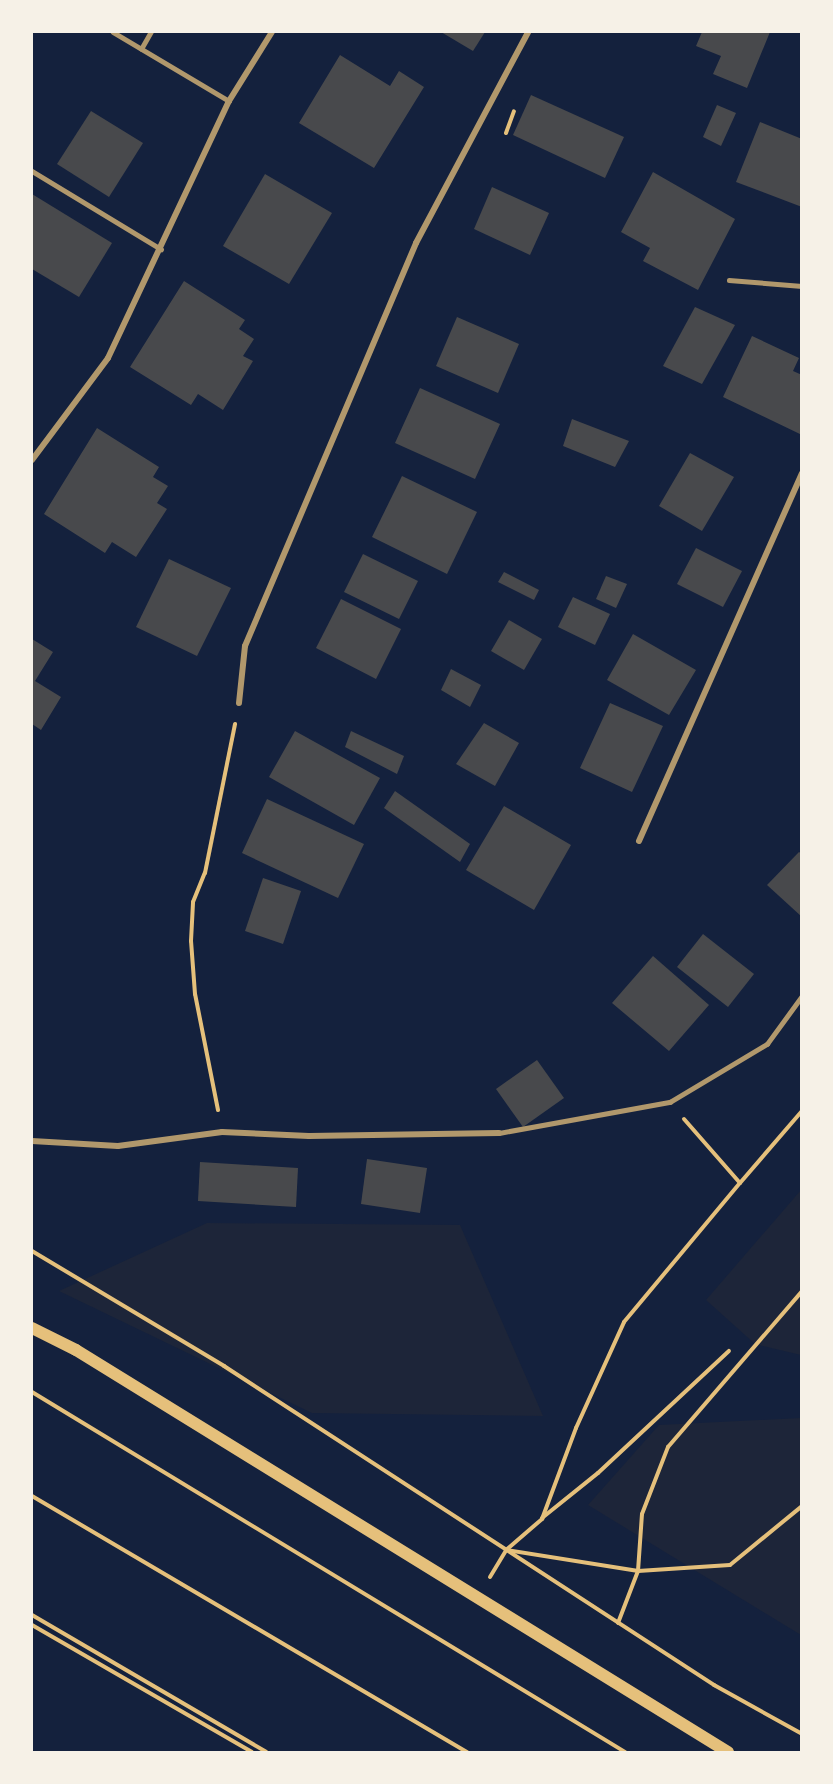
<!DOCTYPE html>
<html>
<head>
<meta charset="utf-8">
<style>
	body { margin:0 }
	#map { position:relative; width:833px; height:1784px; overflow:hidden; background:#14213d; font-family:Ubuntu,sans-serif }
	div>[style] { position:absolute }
	.green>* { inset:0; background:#1d2539 }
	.building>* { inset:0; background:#48494c }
	.path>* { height:4px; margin:-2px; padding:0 2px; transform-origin:2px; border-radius:2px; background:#e5c07b }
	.service>* { height:4.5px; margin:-2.25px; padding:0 2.25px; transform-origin:2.25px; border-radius:2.25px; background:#b1986c }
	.minor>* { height:6px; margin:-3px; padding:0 3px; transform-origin:3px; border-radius:3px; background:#b1986c }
	.secondary>* { height:12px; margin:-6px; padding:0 6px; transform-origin:6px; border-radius:6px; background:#e5c07b }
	span { translate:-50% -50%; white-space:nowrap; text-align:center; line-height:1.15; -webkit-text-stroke:5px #f6f1e7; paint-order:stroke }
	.frame { position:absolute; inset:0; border:33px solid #f6f1e7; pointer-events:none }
</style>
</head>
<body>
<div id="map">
	<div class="green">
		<i style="clip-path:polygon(801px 1190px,801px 1355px,755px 1344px,706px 1300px)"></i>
		<i style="clip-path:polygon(207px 1223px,460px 1225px,543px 1416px,312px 1413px,59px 1291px)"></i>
		<i style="clip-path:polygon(801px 1418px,801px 1635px,588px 1505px,659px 1425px)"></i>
	</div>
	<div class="building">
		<i style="clip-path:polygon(441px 32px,485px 32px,473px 51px)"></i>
		<i style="clip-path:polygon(702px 32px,770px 32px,747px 88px,713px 74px,721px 56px,696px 46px)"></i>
		<i style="clip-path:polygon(340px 55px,390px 86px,399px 71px,424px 87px,374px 168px,299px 123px)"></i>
		<i style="clip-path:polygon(531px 95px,624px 137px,605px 178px,513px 135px)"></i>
		<i style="clip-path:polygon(717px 105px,736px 113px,721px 146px,703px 137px)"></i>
		<i style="clip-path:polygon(91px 111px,143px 143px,109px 197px,57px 164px)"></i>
		<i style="clip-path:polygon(760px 122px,802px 139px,802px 207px,736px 182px)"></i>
		<i style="clip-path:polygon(653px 172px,735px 219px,698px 290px,643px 261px,650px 248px,621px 232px)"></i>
		<i style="clip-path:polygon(265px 174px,332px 213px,289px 284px,223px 246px)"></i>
		<i style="clip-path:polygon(492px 187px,549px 213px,530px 255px,474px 229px)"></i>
		<i style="clip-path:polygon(32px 194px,112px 243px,79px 297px,32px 269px)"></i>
		<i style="clip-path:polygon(184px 281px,245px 320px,239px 329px,254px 339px,243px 356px,253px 361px,223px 410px,198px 394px,191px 405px,130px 367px)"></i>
		<i style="clip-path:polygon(695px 307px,735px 325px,702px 384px,663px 366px)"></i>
		<i style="clip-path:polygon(457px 317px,519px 344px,498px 393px,436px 366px)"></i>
		<i style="clip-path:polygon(752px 336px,799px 358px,793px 371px,802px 375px,802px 435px,723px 397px)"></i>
		<i style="clip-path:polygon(420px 388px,500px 424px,475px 479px,395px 443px)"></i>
		<i style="clip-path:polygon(572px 419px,629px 441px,615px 467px,563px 446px)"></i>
		<i style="clip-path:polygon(97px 428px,159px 467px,153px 477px,168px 486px,157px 503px,167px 509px,136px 557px,112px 542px,105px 553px,44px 514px)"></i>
		<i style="clip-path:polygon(690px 453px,734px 477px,702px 531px,659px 506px)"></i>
		<i style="clip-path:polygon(402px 476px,477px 512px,447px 574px,372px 537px)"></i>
		<i style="clip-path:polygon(696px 548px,742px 571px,723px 607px,677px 584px)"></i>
		<i style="clip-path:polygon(363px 554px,418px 581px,399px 619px,344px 592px)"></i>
		<i style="clip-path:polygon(169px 559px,231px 588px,197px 656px,136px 627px)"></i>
		<i style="clip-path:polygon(504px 572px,539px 590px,534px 600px,498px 582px)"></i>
		<i style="clip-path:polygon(606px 576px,627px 584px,616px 608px,596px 599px)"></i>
		<i style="clip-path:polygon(573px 597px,610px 614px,595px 645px,558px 627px)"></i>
		<i style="clip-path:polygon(341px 599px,401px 629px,376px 679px,316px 648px)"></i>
		<i style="clip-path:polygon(509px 620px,542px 639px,524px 670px,491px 651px)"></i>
		<i style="clip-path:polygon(633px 634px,696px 670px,669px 715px,607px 680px)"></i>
		<i style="clip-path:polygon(32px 639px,53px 652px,35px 681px,61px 697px,41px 730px,32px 724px)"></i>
		<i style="clip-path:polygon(451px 669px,481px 685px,470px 707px,441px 690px)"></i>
		<i style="clip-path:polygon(610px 703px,663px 726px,632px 792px,580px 768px)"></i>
		<i style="clip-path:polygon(484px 723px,519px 743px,495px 786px,456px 764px)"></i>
		<i style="clip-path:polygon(295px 731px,380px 778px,354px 825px,269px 777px)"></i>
		<i style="clip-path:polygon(351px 731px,404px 756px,397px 774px,345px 747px)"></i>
		<i style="clip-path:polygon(395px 791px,470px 844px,460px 862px,384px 808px)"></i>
		<i style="clip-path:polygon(267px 799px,364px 844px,338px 898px,242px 853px)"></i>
		<i style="clip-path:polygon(504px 806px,571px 845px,534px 910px,466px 870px)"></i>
		<i style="clip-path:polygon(799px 852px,802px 854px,802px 917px,767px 885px)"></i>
		<i style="clip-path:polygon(263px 878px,301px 891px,283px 944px,245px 931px)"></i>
		<i style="clip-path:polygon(703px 934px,754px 974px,728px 1007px,677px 967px)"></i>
		<i style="clip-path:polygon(653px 956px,709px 1005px,669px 1051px,612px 1003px)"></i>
		<i style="clip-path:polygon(537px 1060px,564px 1098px,523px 1127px,496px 1089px)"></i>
		<i style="clip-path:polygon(367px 1159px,427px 1168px,420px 1213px,361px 1204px)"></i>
		<i style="clip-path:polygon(200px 1162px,298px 1168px,296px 1207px,198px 1201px)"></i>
	</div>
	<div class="path">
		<i style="left:506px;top:133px;width:23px;rotate:-70deg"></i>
		<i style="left:218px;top:1110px;width:118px;rotate:-101.2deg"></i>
		<i style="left:195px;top:994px;width:53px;rotate:-94.3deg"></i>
		<i style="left:191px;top:941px;width:39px;rotate:-87deg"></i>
		<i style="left:193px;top:902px;width:31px;rotate:-68deg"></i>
		<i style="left:205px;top:873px;width:152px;rotate:-78.6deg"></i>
		<i style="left:684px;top:1119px;width:85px;rotate:48.8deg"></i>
		<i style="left:740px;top:1183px;width:95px;rotate:-49.3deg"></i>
		<i style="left:32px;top:1251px;width:224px;rotate:30.9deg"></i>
		<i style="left:224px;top:1366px;width:585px;rotate:33.06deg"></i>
		<i style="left:714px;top:1685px;width:101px;rotate:29.1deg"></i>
		<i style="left:32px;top:1392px;width:694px;rotate:31.26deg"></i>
		<i style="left:32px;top:1496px;width:505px;rotate:30.48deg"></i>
		<i style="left:542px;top:1518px;width:72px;rotate:-38.8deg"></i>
		<i style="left:598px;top:1473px;width:179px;rotate:-43deg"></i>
		<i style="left:507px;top:1550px;width:133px;rotate:9.1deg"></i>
		<i style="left:638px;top:1571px;width:92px;rotate:-3.7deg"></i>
		<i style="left:730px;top:1565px;width:93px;rotate:-39.3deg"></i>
		<i style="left:490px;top:1577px;width:31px;rotate:-59deg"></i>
		<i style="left:506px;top:1550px;width:48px;rotate:-40.7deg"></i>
		<i style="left:542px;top:1519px;width:97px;rotate:-69.5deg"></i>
		<i style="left:576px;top:1428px;width:116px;rotate:-65.6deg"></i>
		<i style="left:624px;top:1322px;width:181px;rotate:-50.2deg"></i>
		<i style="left:32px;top:1615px;width:271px;rotate:30.3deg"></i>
		<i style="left:618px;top:1623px;width:56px;rotate:-69deg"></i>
		<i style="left:638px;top:1571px;width:57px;rotate:-86deg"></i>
		<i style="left:642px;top:1514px;width:72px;rotate:-68.8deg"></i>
		<i style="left:668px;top:1447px;width:206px;rotate:-49.3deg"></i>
		<i style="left:32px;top:1625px;width:254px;rotate:30deg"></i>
	</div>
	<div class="service">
		<i style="left:113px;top:32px;width:135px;rotate:30.7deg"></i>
		<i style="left:141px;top:49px;width:20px;rotate:-60deg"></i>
		<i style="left:32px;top:171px;width:151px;rotate:31.2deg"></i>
		<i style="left:729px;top:280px;width:73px;rotate:4.7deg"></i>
		<i style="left:499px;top:1133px;width:174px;rotate:-10.3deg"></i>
		<i style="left:670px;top:1102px;width:113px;rotate:-30.9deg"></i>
		<i style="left:767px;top:1044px;width:59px;rotate:-53.9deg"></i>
	</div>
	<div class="minor">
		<i style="left:32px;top:460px;width:127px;rotate:-53.3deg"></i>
		<i style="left:108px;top:358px;width:284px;rotate:-64.8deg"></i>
		<i style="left:229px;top:101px;width:81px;rotate:-58.1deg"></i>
		<i style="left:239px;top:703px;width:57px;rotate:-84deg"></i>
		<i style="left:245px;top:646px;width:438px;rotate:-67deg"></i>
		<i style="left:416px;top:243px;width:239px;rotate:-62deg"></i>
		<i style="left:639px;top:841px;width:402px;rotate:-66.1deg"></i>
		<i style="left:32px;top:1141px;width:86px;rotate:3.3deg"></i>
		<i style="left:118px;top:1146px;width:105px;rotate:-7.7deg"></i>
		<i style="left:222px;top:1132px;width:87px;rotate:2.6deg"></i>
		<i style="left:309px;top:1136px;width:190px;rotate:-0.9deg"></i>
	</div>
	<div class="secondary">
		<i style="left:32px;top:1328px;width:49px;rotate:26.6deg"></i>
		<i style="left:76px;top:1350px;width:766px;rotate:31.66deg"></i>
	</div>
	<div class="frame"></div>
</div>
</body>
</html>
